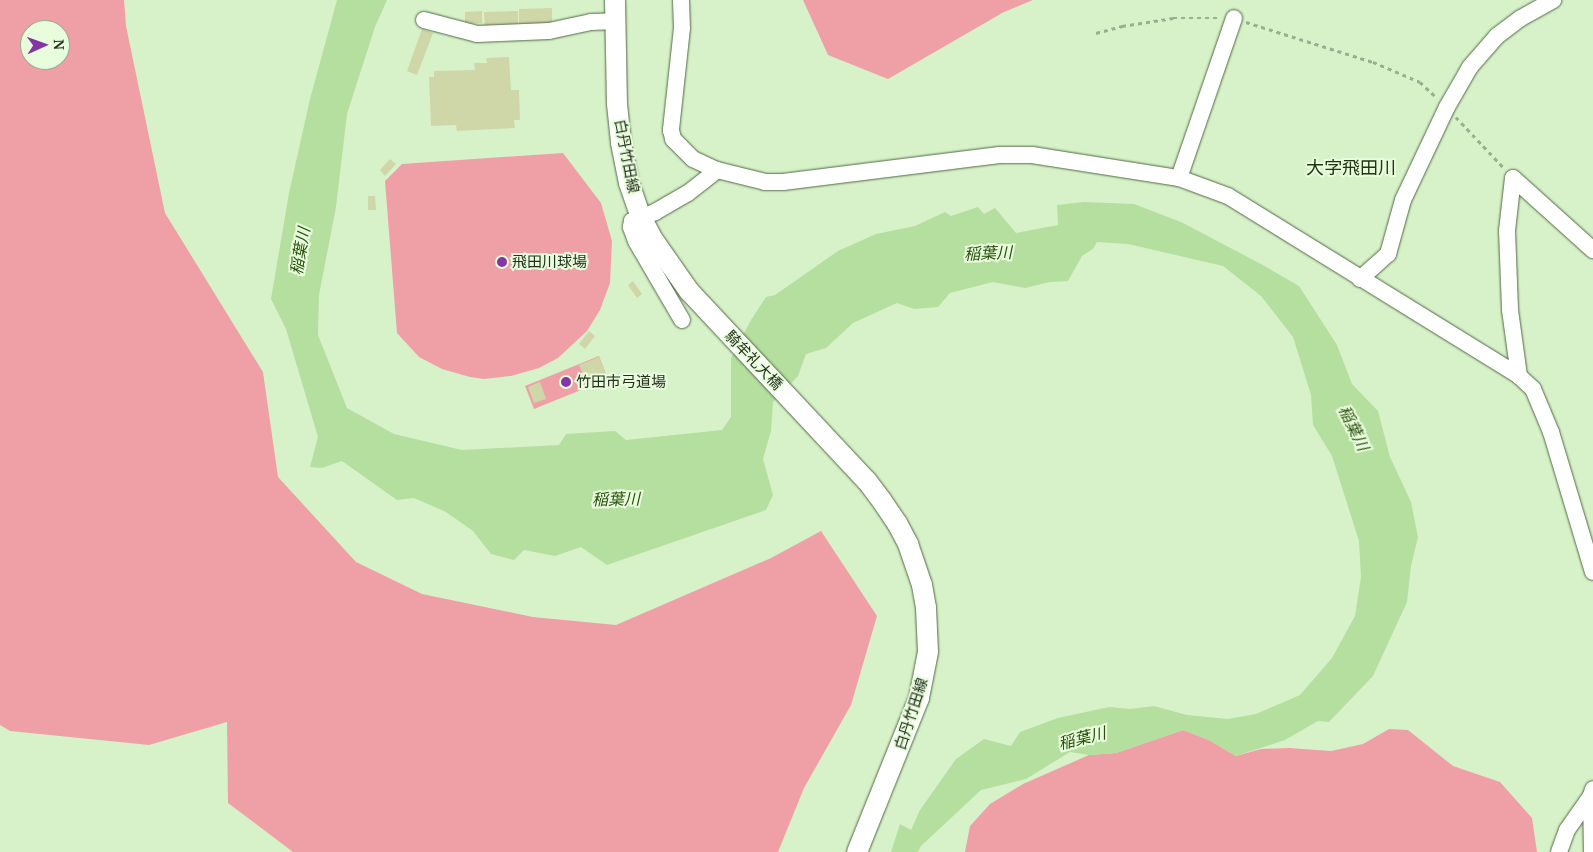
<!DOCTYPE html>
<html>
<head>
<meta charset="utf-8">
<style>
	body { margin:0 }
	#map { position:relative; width:1593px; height:852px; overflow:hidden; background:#d7f2c9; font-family:"PT Serif","Noto Sans JP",serif }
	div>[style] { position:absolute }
	.green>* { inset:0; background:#efa0a6 }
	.water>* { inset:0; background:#b5df9e }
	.building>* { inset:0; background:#cfd6a8 }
	.path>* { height:2.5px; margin-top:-1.25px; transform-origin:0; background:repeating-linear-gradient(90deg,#9aaf8f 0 4px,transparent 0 8px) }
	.roads { filter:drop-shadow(0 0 1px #516844) drop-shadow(0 0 1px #516844) }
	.minor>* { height:16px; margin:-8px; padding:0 8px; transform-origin:8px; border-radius:8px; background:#fff }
	.major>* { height:20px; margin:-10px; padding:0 10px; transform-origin:10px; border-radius:10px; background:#fff }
	.dots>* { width:14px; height:14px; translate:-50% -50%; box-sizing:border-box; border:2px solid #e8fddc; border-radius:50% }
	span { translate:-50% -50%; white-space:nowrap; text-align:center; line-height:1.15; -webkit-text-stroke:4px #e8fddc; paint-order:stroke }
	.street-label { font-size:15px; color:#252f20 }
	.poi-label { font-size:15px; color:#252f20 }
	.left { translate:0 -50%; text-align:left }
	.water-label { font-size:16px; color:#294e0b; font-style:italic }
	.quarter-label { font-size:18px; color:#203513 }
	.north { position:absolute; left:20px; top:20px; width:50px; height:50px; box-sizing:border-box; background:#e8fddc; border:1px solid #9aab91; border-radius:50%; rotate:88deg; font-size:14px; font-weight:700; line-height:20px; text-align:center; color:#252f20 }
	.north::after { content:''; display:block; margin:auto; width:18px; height:22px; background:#8434a4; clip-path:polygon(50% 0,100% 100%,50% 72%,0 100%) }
</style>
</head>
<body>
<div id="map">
	<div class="green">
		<i style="clip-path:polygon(evenodd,0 0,124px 0,126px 26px,165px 213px,263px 372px,278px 477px,356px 562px,422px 594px,533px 617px,616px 625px,771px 558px,821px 531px,877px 616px,851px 705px,804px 788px,778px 852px,293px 852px,228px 803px,227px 722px,149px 745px,10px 731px,0 725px,0 0,30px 30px,60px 30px,60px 60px,30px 60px,30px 30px)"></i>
		<i style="clip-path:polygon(803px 0,1033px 0,1004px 12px,888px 79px,828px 55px)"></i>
		<i style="clip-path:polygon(563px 153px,601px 203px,612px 241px,610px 283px,600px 310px,587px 331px,558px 358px,539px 368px,511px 376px,484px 379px,470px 377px,442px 369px,419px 357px,397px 333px,385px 181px,402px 164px)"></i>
		<i style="clip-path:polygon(599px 356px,608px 379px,534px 409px,525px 386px)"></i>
		<i style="clip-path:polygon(1389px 729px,1408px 730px,1453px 766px,1500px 782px,1532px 818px,1537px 852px,965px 852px,970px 826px,990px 804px,1023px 784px,1089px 755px,1116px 753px,1183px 730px,1209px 740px,1236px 756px,1261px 749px,1289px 748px,1331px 751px,1363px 744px)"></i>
	</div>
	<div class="water">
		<i style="clip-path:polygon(337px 0,387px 0,375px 27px,347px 114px,336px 207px,319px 295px,318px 335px,347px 408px,394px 434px,462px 450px,559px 445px,566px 434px,615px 431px,626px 440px,722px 430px,731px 417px,731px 358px,751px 320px,766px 297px,775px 295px,838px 251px,876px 234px,915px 226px,945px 212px,951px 216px,978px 207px,984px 214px,995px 208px,1016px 233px,1058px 225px,1057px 205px,1084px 202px,1134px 204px,1181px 222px,1261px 264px,1299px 286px,1337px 345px,1352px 384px,1378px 411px,1390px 457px,1411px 502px,1418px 537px,1411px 566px,1407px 602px,1373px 676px,1329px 722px,1318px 721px,1285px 740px,1236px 756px,1209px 740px,1183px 730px,1116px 753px,1089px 755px,1070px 752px,1026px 779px,981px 790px,921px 846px,918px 852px,891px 852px,900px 824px,911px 830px,920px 810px,956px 759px,984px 739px,1011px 746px,1020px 732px,1058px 718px,1109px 707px,1130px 709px,1154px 706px,1187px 715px,1228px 719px,1256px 714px,1300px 695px,1332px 658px,1355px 616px,1361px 577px,1359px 541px,1332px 456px,1313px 425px,1311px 395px,1293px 337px,1261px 296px,1223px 266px,1128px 244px,1097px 242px,1093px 249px,1082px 256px,1068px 281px,1050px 282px,1025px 288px,993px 282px,950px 293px,938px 307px,914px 309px,897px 303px,853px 323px,826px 348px,806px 354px,798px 376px,773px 402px,771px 431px,763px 459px,773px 495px,766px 510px,607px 565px,581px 547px,555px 556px,524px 550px,514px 560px,491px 554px,473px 531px,446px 512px,414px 498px,397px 500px,342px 461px,322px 468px,310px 467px,318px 437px,286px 329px,271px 299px,289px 193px,310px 99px)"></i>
	</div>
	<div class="building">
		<i style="clip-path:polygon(552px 8px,552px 24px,519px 25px,519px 9px)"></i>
		<i style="clip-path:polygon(482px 11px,482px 23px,465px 24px,465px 12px)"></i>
		<i style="clip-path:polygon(518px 11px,518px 26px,485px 27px,484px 12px)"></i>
		<i style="clip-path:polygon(422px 29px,433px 33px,417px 75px,407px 71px)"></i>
		<i style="clip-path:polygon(509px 57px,511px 90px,519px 90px,520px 120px,514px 120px,515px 128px,457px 131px,456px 125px,431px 126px,429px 77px,434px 77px,434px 71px,475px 70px,474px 63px,487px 63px,486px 58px)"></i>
		<i style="clip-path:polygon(390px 159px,396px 164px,385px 176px,380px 170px)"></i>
		<i style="clip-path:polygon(368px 196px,375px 196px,376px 210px,368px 210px)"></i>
		<i style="clip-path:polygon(633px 281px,642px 294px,637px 298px,628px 285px)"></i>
		<i style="clip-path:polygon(589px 331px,595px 336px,585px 349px,579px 344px)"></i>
		<i style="clip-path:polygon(599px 357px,608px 379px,589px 387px,579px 365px)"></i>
		<i style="clip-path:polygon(540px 382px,546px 399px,534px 403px,528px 387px)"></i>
	</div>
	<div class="path">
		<i style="left:1246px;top:22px;width:133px;rotate:17.5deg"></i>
		<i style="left:1373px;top:62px;width:51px;rotate:23.1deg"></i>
		<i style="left:1420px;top:82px;width:22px;rotate:43deg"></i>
		<i style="left:1096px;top:33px;width:27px;rotate:-15deg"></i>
		<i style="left:1122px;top:26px;width:52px;rotate:-8.9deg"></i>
		<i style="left:1173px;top:18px;width:48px"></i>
		<i style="left:1456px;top:117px;width:70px;rotate:46.7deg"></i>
	</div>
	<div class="roads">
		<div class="minor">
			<i style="left:681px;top:0;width:28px;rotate:88deg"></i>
			<i style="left:682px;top:28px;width:103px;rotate:96.2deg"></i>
			<i style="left:671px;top:130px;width:9px;rotate:77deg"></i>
			<i style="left:673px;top:139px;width:28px;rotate:45deg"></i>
			<i style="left:693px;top:159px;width:26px;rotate:25deg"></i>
			<i style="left:717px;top:170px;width:49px;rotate:14deg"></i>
			<i style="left:765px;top:182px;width:18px"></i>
			<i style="left:783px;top:182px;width:218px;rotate:-7.1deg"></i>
			<i style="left:999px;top:155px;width:33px"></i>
			<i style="left:1032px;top:155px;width:149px;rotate:8.9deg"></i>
			<i style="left:1179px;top:178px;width:52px;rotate:20.2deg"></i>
			<i style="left:1228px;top:196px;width:342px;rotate:31.7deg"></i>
			<i style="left:1519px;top:376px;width:19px;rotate:43deg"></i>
			<i style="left:1533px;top:389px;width:47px;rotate:67.3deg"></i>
			<i style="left:1551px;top:432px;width:146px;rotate:73.3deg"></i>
			<i style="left:424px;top:20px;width:55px;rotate:14.8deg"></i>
			<i style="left:477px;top:34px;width:72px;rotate:-2.4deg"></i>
			<i style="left:549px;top:31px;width:43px;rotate:-12.1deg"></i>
			<i style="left:591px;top:22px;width:25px;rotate:-2deg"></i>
			<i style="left:1179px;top:178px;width:169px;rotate:-71deg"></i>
			<i style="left:1513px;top:178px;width:53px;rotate:96.5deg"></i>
			<i style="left:1507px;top:231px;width:79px;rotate:87.8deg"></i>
			<i style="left:1510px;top:310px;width:67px;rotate:82.2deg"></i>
			<i style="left:1513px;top:178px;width:108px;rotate:42deg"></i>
			<i style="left:1360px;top:279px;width:38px;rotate:-42deg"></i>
			<i style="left:1388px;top:254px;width:56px;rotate:-74.5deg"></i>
			<i style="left:1403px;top:200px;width:103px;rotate:-64.7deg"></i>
			<i style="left:1447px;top:107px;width:46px;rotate:-60.1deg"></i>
			<i style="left:1470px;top:67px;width:41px;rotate:-48.9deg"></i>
			<i style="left:1497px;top:36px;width:30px;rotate:-37deg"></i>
			<i style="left:1521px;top:18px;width:37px;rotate:-29deg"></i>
			<i style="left:682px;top:320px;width:91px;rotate:-120.2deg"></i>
			<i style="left:636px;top:241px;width:15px;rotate:-110deg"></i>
			<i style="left:631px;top:227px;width:6px;rotate:-81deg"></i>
			<i style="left:632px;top:221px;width:25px;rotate:-21deg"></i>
			<i style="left:655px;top:212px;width:38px;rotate:-30deg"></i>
			<i style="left:688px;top:193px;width:37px;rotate:-38deg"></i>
			<i style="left:1591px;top:796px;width:56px;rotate:89deg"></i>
			<i style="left:1559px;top:852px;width:23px;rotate:-70deg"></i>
			<i style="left:1567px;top:830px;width:42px;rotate:-54.8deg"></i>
			<i style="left:1591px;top:796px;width:7px;rotate:-74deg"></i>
		</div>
		<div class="major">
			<i style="left:615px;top:0;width:104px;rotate:88.9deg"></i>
			<i style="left:617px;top:104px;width:39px;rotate:84deg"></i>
			<i style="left:621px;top:143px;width:41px;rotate:78.7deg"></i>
			<i style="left:629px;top:183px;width:36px;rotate:71deg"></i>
			<i style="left:641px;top:217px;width:27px;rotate:62deg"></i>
			<i style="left:654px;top:241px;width:61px;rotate:55deg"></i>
			<i style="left:689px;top:291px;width:260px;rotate:46.9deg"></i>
			<i style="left:867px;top:481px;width:25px;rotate:53deg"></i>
			<i style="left:882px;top:501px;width:27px;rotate:56deg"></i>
			<i style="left:897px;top:523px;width:24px;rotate:62deg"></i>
			<i style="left:908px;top:544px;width:43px;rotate:71.1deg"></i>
			<i style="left:922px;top:585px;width:23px;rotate:80deg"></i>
			<i style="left:926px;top:608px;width:44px;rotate:87.4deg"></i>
			<i style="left:928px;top:652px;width:47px;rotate:101.1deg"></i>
			<i style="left:919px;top:698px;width:166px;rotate:111.9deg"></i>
		</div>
	</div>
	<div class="dots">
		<i style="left:502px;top:262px;background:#8434a4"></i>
		<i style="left:566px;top:382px;background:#8434a4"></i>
	</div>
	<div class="street-label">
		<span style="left:627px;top:156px;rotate:79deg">白丹竹田線</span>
		<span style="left:754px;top:360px;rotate:46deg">騎牟礼大橋</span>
		<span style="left:911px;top:714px;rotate:-72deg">白丹竹田線</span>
	</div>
	<div class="poi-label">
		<span class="left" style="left:512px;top:262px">飛田川球場</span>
		<span class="left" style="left:576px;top:382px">竹田市弓道場</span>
	</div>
	<div class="water-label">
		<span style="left:300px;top:251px;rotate:-80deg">稲葉川</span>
		<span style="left:988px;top:253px;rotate:-2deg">稲葉川</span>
		<span style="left:1354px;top:428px;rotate:64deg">稲葉川</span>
		<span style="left:616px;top:499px;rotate:-1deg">稲葉川</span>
		<span style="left:1082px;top:738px;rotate:-14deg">稲葉川</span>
	</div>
	<div class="quarter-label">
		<span style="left:1351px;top:167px">大字飛田川</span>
	</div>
	<div class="north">N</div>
</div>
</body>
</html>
